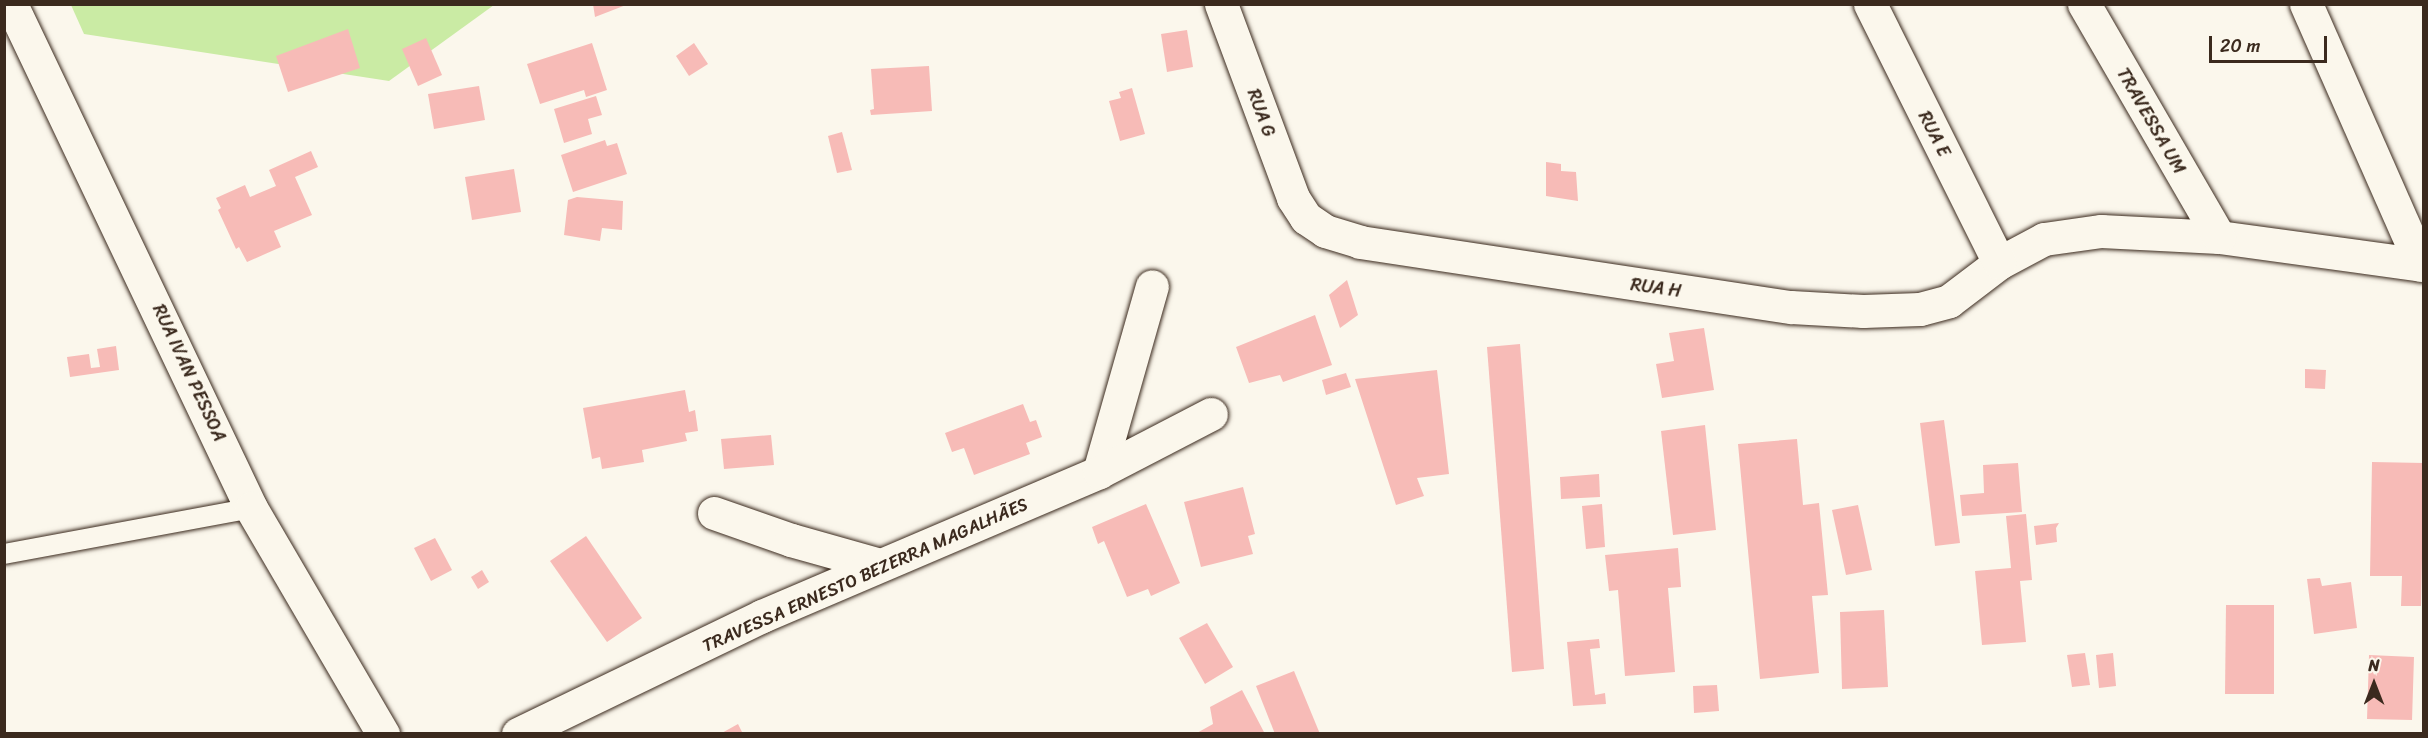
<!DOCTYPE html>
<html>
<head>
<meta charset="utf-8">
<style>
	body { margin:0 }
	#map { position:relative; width:2428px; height:738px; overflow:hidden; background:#fbf7ec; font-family:Sriracha,sans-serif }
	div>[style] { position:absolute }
	.green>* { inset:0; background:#caeba4 }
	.building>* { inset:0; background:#f7bbb7 }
	.roads { filter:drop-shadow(0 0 2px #3b2a1e) drop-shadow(0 0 2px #3b2a1e) }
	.service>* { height:20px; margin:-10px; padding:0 10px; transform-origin:10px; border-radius:10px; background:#fbf7ec }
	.minor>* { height:33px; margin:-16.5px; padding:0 16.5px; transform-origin:16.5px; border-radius:16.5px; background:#fbf7ec }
	.tertiary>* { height:33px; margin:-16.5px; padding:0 16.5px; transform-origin:16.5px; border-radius:16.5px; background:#fbf7ec }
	span { translate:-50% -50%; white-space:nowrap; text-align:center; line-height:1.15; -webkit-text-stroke:4.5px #fbf7ec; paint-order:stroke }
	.street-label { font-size:18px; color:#3b2a1e }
	.frame { position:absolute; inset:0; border:6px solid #3b2a1e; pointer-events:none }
	.north { position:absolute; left:2344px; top:654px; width:60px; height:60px; -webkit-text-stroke:4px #fbf7ec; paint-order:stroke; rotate:0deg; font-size:16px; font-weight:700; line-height:24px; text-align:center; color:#3b2a1e }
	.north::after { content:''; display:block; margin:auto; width:21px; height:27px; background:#3b2a1e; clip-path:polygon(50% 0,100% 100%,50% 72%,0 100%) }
	.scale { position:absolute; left:2209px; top:36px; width:118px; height:27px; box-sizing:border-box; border:3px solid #3b2a1e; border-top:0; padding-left:8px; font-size:18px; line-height:21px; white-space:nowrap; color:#3b2a1e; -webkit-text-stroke:4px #fbf7ec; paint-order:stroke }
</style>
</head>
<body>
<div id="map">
	<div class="green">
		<i style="clip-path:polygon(71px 5px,494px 5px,389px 81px,84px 34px)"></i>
	</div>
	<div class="building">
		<i style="clip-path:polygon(593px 4px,626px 4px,626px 5px,595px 17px)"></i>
		<i style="clip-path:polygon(348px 29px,360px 68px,288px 92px,276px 56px)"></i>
		<i style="clip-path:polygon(1187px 30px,1193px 67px,1167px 72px,1161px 34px)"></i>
		<i style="clip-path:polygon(426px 38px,442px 75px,418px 86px,402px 49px)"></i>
		<i style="clip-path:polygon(592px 43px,607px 90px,586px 97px,584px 90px,540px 104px,527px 64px)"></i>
		<i style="clip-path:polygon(694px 43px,708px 64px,689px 76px,676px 56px)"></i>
		<i style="clip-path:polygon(929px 66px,932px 111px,871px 115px,870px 110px,874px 109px,871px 69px)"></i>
		<i style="clip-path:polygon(479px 86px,485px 120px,434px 129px,428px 94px)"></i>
		<i style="clip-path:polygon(1132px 88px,1145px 134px,1120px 141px,1109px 101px,1121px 98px,1119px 92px)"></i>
		<i style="clip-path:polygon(596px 96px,602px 115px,588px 119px,592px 134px,564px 143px,554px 109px)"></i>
		<i style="clip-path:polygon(842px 132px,852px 170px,837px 173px,828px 136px)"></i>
		<i style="clip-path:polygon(605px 140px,607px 146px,617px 143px,627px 174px,573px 192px,561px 155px)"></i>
		<i style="clip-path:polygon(311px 151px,318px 167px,295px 177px,312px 215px,274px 231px,281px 247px,247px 262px,239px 247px,236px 249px,218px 210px,221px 208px,216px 198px,245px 185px,250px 197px,276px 186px,269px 170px)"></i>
		<i style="clip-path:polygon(1546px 162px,1561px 164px,1561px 171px,1576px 172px,1578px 201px,1546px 196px)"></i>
		<i style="clip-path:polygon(514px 169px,521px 212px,472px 220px,465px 177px)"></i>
		<i style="clip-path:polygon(577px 197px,623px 201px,622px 230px,602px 228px,600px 241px,564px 235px,568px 200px)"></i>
		<i style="clip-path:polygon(1347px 280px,1358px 315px,1340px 328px,1329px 295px)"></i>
		<i style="clip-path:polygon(1315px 315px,1332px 365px,1283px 382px,1280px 375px,1249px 383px,1236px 347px)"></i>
		<i style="clip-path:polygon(1704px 328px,1714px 390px,1662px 398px,1656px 364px,1674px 361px,1669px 333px)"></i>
		<i style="clip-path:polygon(1520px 344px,1544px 669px,1512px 672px,1487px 347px)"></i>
		<i style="clip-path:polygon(116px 346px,119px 370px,70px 377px,67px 357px,89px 354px,91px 368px,100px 367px,97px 349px)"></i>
		<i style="clip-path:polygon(2305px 369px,2326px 370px,2325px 389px,2305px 388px)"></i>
		<i style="clip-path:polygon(1437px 370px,1449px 474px,1417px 478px,1424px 496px,1396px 505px,1355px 379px)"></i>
		<i style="clip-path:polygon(1346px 373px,1351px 387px,1326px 395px,1322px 380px)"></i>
		<i style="clip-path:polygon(685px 390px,689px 412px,695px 410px,698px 431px,685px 433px,687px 441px,642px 450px,644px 462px,602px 469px,600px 457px,592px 459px,583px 408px)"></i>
		<i style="clip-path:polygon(1023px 404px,1030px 422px,1036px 420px,1042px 437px,1026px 443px,1030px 454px,974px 475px,964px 448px,952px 452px,945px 433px)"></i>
		<i style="clip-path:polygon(1944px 420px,1960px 543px,1935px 546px,1920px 423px)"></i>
		<i style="clip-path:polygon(1705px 425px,1716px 530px,1673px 535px,1661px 431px)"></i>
		<i style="clip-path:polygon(771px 435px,774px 465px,724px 469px,721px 439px)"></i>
		<i style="clip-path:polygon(1797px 439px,1803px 505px,1819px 503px,1828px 595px,1812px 596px,1819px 673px,1760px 679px,1738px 444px)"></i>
		<i style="clip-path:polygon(2372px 462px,2424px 463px,2421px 606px,2401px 606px,2402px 576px,2370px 576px)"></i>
		<i style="clip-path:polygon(2018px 463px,2022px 512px,1962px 516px,1960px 495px,1984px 493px,1983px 465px)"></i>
		<i style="clip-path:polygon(1599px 474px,1600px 497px,1561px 499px,1560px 477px)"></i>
		<i style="clip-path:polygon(1243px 487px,1255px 534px,1248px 536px,1253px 554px,1201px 567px,1184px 502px)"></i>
		<i style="clip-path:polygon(1146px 504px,1180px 583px,1151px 596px,1148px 589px,1127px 597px,1104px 541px,1098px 544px,1092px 527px)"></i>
		<i style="clip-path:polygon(1602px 504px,1605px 547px,1586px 549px,1582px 506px)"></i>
		<i style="clip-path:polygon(1858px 505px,1872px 570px,1846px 575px,1832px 510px)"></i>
		<i style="clip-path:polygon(2026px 514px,2032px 580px,2020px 581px,2026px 642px,1982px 645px,1975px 571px,2011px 568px,2006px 516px)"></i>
		<i style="clip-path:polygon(2059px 523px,2056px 528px,2057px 542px,2036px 545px,2034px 526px)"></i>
		<i style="clip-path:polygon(586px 536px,642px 618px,607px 642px,550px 561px)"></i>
		<i style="clip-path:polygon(435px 538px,452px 570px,431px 581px,414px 548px)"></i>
		<i style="clip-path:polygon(1678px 548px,1681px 587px,1668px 588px,1675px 672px,1625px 676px,1618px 590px,1609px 591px,1605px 555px)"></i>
		<i style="clip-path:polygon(482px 570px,489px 582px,478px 589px,471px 577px)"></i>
		<i style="clip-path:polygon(2320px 578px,2322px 586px,2351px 582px,2357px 628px,2314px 634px,2307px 579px)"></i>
		<i style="clip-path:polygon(2226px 605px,2274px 605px,2274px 694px,2225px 694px)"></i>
		<i style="clip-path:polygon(1884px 610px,1888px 687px,1842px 689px,1840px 612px)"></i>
		<i style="clip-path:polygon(1207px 623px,1233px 667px,1205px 684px,1179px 638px)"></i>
		<i style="clip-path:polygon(1599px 639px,1600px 648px,1590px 649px,1595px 695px,1605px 693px,1606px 704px,1573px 706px,1567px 642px)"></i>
		<i style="clip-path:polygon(2085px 653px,2090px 685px,2072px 687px,2067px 655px)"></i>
		<i style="clip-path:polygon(2113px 653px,2116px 686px,2099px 688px,2096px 655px)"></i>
		<i style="clip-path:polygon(2369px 655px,2414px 657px,2412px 720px,2367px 719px)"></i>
		<i style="clip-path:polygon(1294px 671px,1320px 734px,1275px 734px,1256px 686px)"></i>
		<i style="clip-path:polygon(1717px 685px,1719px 711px,1694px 713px,1693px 686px)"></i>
		<i style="clip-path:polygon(1242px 690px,1265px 734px,1195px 734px,1213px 724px,1210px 707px)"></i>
		<i style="clip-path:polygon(738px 724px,743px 734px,720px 734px)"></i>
	</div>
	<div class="roads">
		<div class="service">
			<i style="left:4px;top:554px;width:251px;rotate:-10.5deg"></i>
		</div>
		<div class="minor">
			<i style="left:1221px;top:4px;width:207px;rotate:69.6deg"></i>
			<i style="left:1293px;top:198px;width:24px;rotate:57deg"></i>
			<i style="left:1306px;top:218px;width:23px;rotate:34deg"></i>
			<i style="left:1325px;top:231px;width:37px;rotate:17deg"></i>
			<i style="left:1360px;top:242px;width:436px;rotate:8.6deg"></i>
			<i style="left:1791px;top:307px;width:72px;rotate:3.2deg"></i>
			<i style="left:1863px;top:311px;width:57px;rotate:-2deg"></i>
			<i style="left:1920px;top:309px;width:30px;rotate:-15deg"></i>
			<i style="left:1949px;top:301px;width:63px;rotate:-37.2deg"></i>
			<i style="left:1999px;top:263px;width:51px;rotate:-28.1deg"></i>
			<i style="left:2044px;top:239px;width:58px;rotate:-8deg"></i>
			<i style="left:2101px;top:231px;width:118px;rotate:2.9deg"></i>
			<i style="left:2219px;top:237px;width:207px;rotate:7.8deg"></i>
			<i style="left:1870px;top:4px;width:289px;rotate:63.5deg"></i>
			<i style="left:2084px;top:4px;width:269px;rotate:59.9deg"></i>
			<i style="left:2306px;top:4px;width:285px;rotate:66.2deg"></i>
			<i style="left:1099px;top:472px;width:193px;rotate:-74.1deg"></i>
			<i style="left:714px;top:513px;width:82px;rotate:19.3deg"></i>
			<i style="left:791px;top:540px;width:92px;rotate:15.7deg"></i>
			<i style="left:518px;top:734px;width:271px;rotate:-25.8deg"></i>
			<i style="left:762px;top:616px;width:366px;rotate:-23.1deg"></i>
			<i style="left:1099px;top:472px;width:126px;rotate:-27.4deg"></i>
		</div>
		<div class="tertiary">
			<i style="left:11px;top:4px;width:558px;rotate:64.54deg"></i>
			<i style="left:251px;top:508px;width:262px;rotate:59.7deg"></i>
		</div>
	</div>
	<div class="street-label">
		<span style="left:1261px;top:113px;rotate:70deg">RUA G</span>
		<span style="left:2151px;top:121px;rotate:60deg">TRAVESSA UM</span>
		<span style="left:1934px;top:134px;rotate:63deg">RUA E</span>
		<span style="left:1656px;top:288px;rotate:8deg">RUA H</span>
		<span style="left:189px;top:373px;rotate:65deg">RUA IVAN PESSOA</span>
		<span style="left:865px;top:575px;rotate:-24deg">TRAVESSA ERNESTO BEZERRA MAGALHÃES</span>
	</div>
	<div class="frame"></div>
	<div class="north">N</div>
	<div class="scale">20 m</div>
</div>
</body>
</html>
